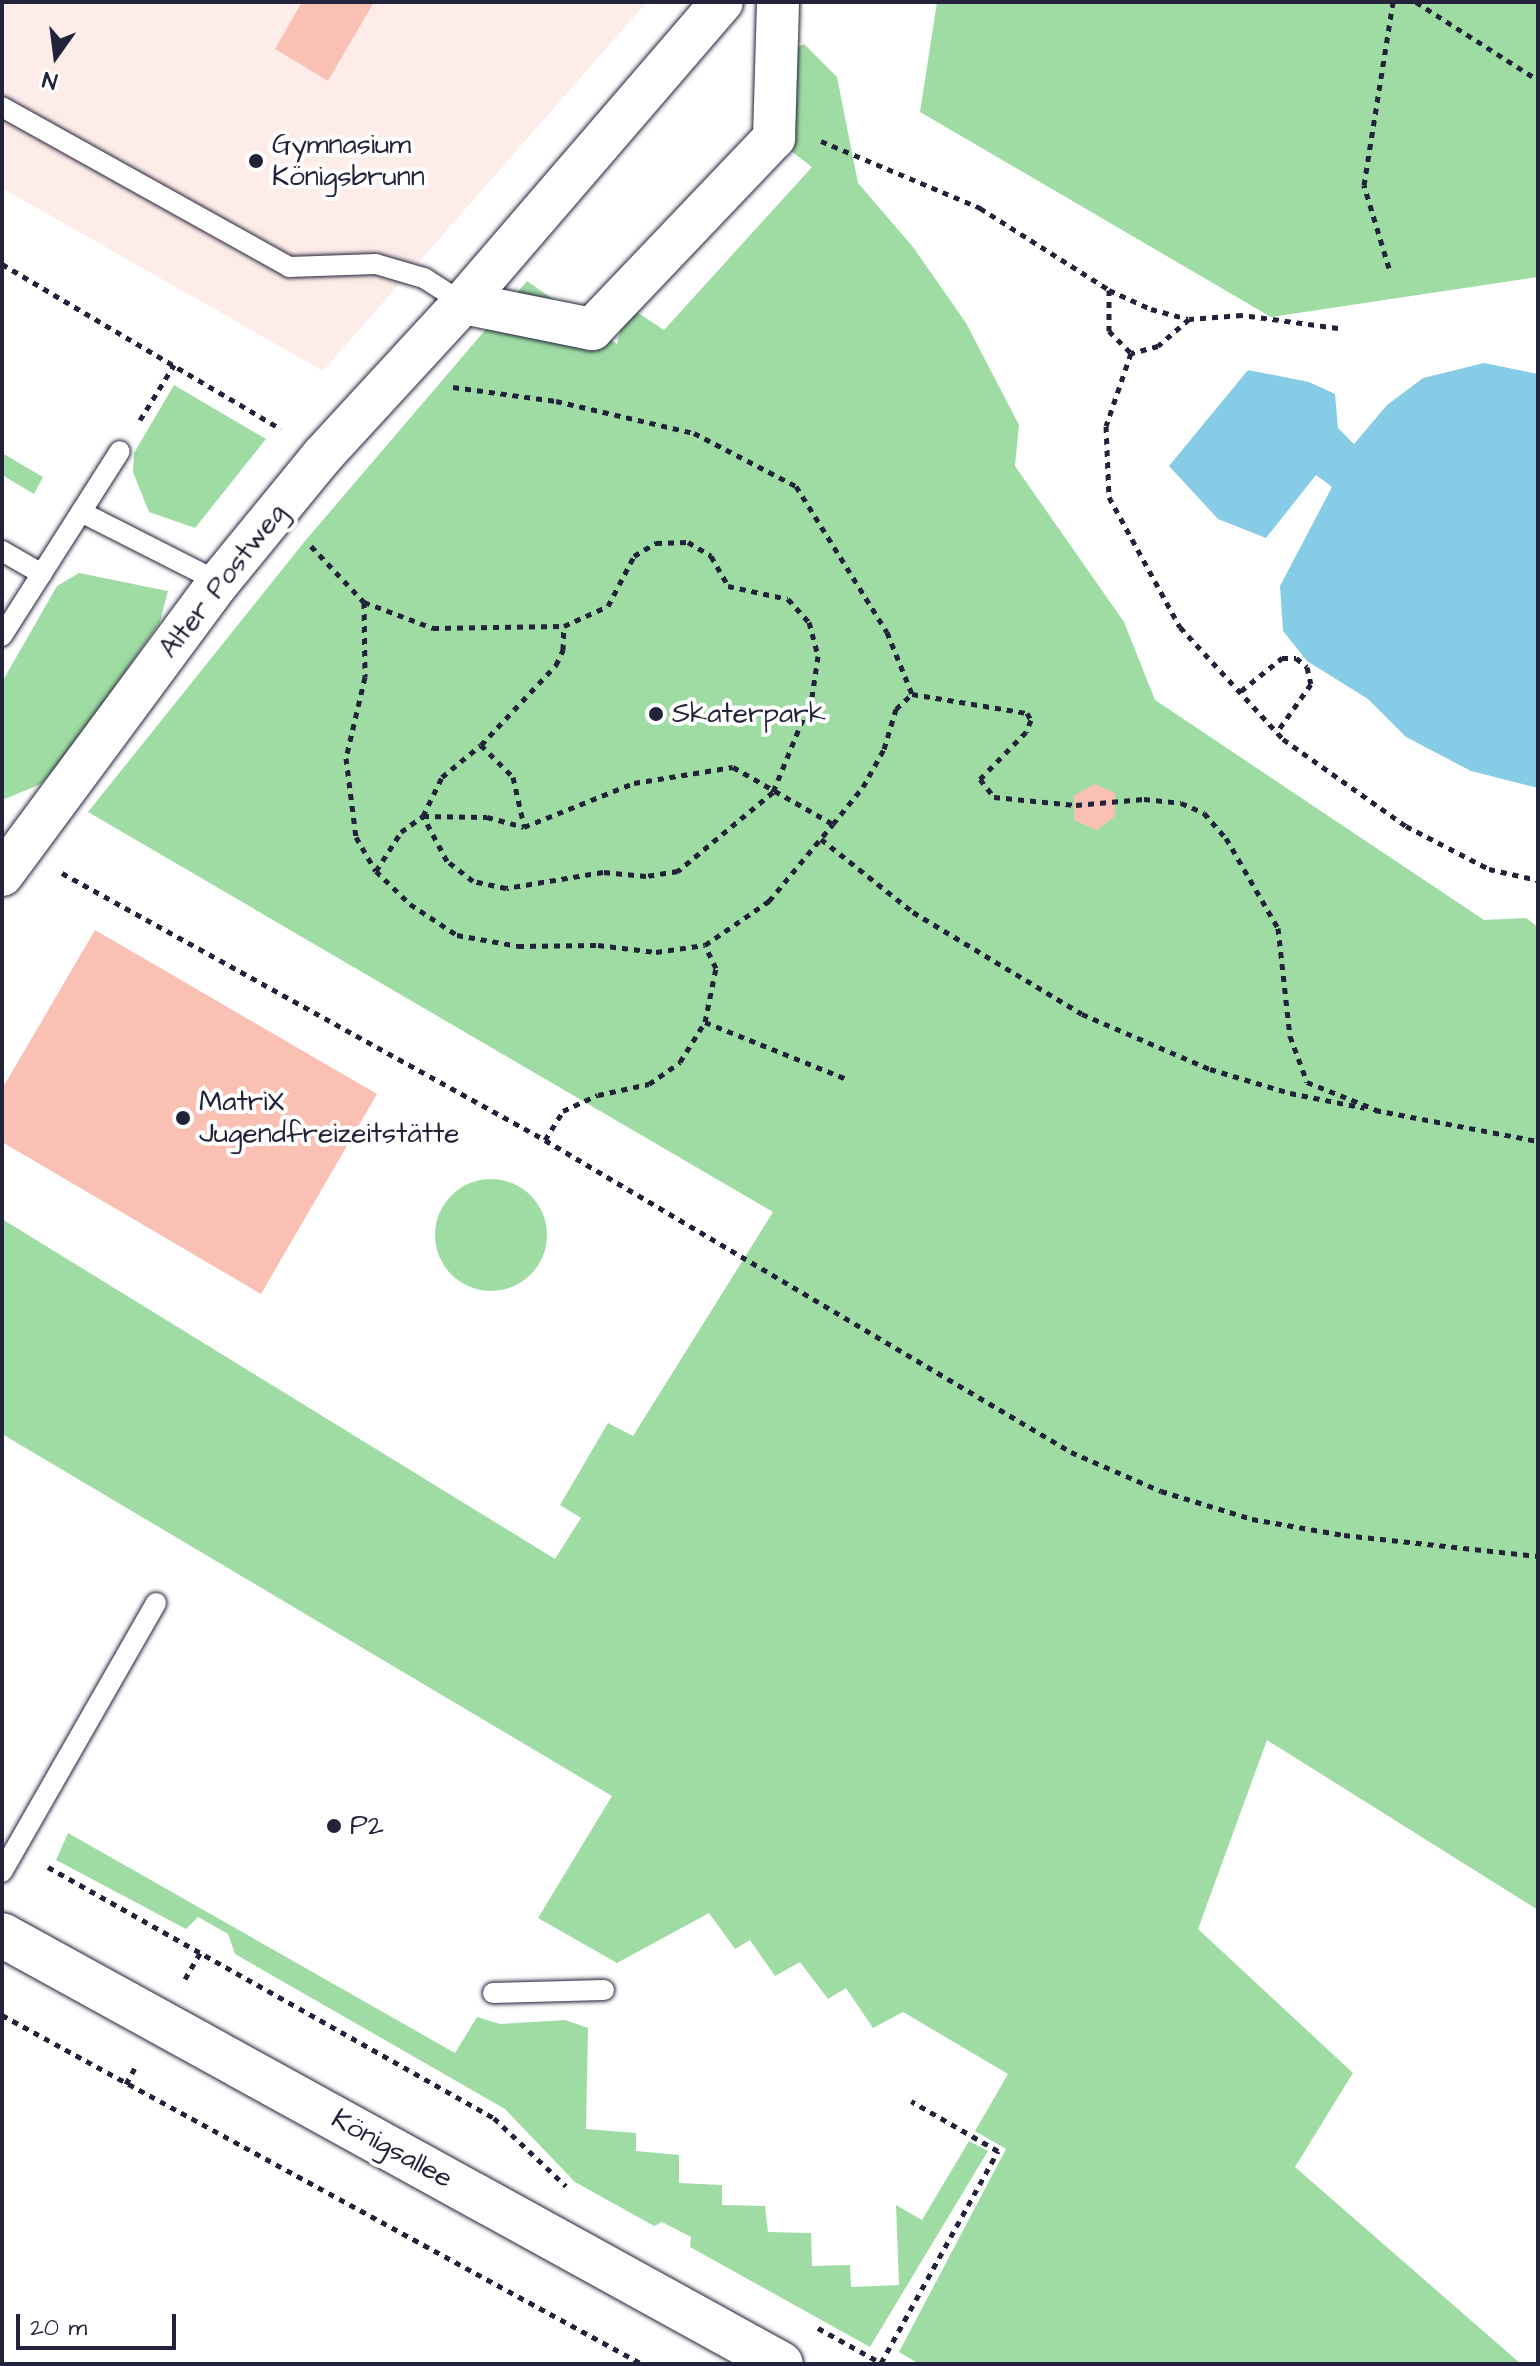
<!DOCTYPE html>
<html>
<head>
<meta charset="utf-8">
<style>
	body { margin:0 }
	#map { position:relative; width:1540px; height:2366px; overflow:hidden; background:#fff; font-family:"Architects Daughter",sans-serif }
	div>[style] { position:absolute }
	.built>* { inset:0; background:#feece8 }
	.green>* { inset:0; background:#9fdca3 }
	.round { border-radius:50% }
	.water>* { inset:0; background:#86cce7 }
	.building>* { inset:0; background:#fac0b3 }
	.path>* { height:5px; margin-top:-2.5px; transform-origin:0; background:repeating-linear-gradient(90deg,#22223b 0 6px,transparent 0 12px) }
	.roads { filter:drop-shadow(0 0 2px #22223b) drop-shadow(0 0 2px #22223b) }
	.service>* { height:20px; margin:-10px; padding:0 10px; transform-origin:10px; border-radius:10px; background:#fff }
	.minor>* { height:42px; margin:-21px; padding:0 21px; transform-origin:21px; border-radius:21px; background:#fff }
	.tertiary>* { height:44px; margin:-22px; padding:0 22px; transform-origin:22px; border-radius:22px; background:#fff }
	.dots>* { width:22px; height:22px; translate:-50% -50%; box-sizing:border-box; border:4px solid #fff; border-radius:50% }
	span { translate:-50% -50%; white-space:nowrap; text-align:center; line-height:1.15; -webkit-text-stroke:8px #fff; paint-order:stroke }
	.poi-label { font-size:28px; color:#22223b }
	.left { translate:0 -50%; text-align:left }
	.street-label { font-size:28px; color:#22223b }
	.frame { position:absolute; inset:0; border:4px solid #22223b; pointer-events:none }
	.north { position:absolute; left:16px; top:16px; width:80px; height:80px; -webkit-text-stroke:6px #fff; paint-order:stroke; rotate:194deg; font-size:22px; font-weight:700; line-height:32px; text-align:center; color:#22223b }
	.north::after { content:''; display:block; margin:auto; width:28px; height:36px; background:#22223b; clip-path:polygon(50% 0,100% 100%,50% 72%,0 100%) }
	.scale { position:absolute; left:16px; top:2314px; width:160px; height:36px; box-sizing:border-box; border:4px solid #22223b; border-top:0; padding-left:10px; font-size:24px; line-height:28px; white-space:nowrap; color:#22223b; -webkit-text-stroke:6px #fff; paint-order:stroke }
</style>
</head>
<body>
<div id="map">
	<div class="built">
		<i style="clip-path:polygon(2px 2px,647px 2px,323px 371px,2px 188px)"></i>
	</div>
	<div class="green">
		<i style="clip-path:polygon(937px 2px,1538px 2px,1538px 277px,1271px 317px,920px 112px)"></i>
		<i style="clip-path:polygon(804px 44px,837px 77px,858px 183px,913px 247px,966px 323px,1019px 425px,1015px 466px,1124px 622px,1155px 700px,1484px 920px,1526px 918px,1538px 927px,1538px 1910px,1267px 1740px,1198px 1929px,1353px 2073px,1295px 2167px,1521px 2364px,919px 2364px,899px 2352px,1006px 2149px,975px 2131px,1008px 2074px,903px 2012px,873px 2028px,846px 1988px,828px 1999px,800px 1962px,775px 1976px,750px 1940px,735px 1949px,709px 1913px,617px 1963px,538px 1918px,612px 1796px,2px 1434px,2px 1219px,555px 1559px,581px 1518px,560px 1505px,608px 1423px,633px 1436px,773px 1212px,88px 812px,305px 541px,527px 281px,617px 344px,626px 305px,664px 330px,812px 167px,774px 138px,776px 60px)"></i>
		<i style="clip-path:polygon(174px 385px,266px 439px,195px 528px,149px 512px,133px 472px,134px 453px)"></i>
		<i style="clip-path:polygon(2px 453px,43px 477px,34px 494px,2px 475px)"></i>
		<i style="clip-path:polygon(79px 573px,168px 591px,160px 622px,62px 761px,41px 784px,2px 800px,2px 682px,57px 586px)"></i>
		<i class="round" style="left:435px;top:1179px;width:112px;height:112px"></i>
		<i style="clip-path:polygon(68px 1833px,455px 2053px,477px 2017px,500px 2024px,565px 2020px,588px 2028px,586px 2129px,636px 2133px,636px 2151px,679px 2155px,679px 2183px,722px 2185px,722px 2205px,765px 2206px,768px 2232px,811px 2233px,812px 2266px,850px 2265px,851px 2287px,899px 2285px,896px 2205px,922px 2220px,969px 2141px,988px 2151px,870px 2347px,690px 2247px,691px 2237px,662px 2222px,654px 2226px,575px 2182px,505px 2109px,235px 1954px,228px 1934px,198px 1917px,186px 1929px,56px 1860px)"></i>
	</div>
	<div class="water">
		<i style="clip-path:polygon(1484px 363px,1538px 374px,1538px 788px,1471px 771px,1406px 737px,1368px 699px,1307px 661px,1283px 631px,1280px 586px,1332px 487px,1316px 475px,1266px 538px,1218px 519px,1169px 466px,1248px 370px,1309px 382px,1335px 394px,1338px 428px,1354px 444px,1387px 405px,1423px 378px)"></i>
	</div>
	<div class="building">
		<i style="clip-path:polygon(302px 2px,374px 2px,328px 81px,275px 49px)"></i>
		<i style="clip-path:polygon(1094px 784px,1115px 793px,1115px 816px,1097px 830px,1074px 820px,1074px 796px)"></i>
		<i style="clip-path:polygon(95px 930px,377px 1094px,261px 1294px,2px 1142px,2px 1089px)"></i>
	</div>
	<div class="path">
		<i style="left:1416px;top:2px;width:145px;rotate:32.6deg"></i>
		<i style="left:821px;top:141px;width:173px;rotate:22.8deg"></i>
		<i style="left:980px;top:208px;width:153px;rotate:32.4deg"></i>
		<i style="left:1109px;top:290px;width:46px;rotate:24.3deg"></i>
		<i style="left:1151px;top:309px;width:38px;rotate:15deg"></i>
		<i style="left:2px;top:264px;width:324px;rotate:30.6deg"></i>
		<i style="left:1389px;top:268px;width:87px;rotate:-106.8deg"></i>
		<i style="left:1364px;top:185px;width:185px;rotate:-81deg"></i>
		<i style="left:1109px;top:290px;width:41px;rotate:90deg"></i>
		<i style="left:1109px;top:331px;width:31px;rotate:45deg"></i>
		<i style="left:1338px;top:328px;width:97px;rotate:-172.3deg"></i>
		<i style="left:1242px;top:315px;width:53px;rotate:175.7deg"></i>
		<i style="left:1189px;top:319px;width:41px;rotate:138.9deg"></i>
		<i style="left:1158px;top:346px;width:28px;rotate:165deg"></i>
		<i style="left:1131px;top:353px;width:77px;rotate:108.9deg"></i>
		<i style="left:1106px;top:426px;width:71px;rotate:87.6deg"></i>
		<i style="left:1109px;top:497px;width:148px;rotate:61.4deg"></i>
		<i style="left:1180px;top:627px;width:152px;rotate:47.4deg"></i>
		<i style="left:1283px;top:739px;width:151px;rotate:35.3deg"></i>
		<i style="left:1406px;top:826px;width:93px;rotate:27.4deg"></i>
		<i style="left:1489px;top:869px;width:50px;rotate:12.7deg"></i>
		<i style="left:453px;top:387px;width:104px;rotate:7.7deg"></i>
		<i style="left:556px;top:401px;width:142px;rotate:13.1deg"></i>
		<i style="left:694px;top:433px;width:115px;rotate:27.5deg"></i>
		<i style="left:796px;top:486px;width:172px;rotate:58.1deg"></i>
		<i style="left:887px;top:632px;width:67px;rotate:68deg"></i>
		<i style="left:140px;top:420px;width:65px;rotate:-58.3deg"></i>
		<i style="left:311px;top:546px;width:77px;rotate:46.6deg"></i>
		<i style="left:364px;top:602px;width:74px;rotate:20.6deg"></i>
		<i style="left:433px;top:628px;width:131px;rotate:-0.9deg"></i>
		<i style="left:564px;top:626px;width:48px;rotate:-24.4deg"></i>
		<i style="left:608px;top:606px;width:56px;rotate:-62.5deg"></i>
		<i style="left:634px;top:556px;width:26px;rotate:-31deg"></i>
		<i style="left:656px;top:543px;width:32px;rotate:-2deg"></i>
		<i style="left:688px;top:542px;width:27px;rotate:31deg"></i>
		<i style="left:711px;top:556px;width:34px;rotate:60deg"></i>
		<i style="left:728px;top:586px;width:61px;rotate:12.2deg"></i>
		<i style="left:788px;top:599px;width:31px;rotate:48deg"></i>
		<i style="left:809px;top:622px;width:35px;rotate:75deg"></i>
		<i style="left:818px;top:656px;width:41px;rotate:98.3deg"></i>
		<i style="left:812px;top:697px;width:103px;rotate:112.3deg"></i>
		<i style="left:773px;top:792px;width:124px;rotate:140.3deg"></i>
		<i style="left:678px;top:871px;width:32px;rotate:171deg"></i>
		<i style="left:646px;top:876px;width:43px;rotate:-174.7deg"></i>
		<i style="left:603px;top:872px;width:98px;rotate:170.6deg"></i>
		<i style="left:506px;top:888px;width:34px;rotate:-168deg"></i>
		<i style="left:473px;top:881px;width:33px;rotate:-142deg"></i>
		<i style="left:447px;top:861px;width:51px;rotate:-118.1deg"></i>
		<i style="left:423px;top:816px;width:43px;rotate:-64deg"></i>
		<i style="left:442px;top:777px;width:50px;rotate:-39.4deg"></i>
		<i style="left:481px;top:745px;width:110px;rotate:-46.8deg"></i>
		<i style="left:556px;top:665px;width:17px;rotate:-65deg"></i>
		<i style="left:563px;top:650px;width:24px;rotate:-88deg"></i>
		<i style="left:364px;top:602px;width:75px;rotate:89.2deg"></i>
		<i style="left:365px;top:677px;width:83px;rotate:103.2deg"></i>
		<i style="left:346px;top:758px;width:80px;rotate:82.8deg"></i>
		<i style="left:356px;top:837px;width:39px;rotate:60deg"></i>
		<i style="left:376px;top:871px;width:47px;rotate:44.1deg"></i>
		<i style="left:410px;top:904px;width:56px;rotate:33.4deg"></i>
		<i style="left:457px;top:935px;width:62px;rotate:10.2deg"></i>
		<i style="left:518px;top:946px;width:80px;rotate:-0.7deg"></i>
		<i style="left:598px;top:945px;width:58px;rotate:6.9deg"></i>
		<i style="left:656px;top:952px;width:49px;rotate:-8.1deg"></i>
		<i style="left:705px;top:945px;width:78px;rotate:-34.5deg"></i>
		<i style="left:769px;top:901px;width:100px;rotate:-50.3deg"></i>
		<i style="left:833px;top:824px;width:48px;rotate:-51deg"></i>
		<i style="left:863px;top:787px;width:43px;rotate:-61.1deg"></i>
		<i style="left:884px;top:749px;width:42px;rotate:-73.3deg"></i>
		<i style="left:896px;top:709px;width:22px;rotate:-43deg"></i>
		<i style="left:1241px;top:691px;width:53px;rotate:-38.8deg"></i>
		<i style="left:1282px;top:658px;width:14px"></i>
		<i style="left:1296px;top:658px;width:14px;rotate:39deg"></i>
		<i style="left:1307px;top:667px;width:17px;rotate:77deg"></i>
		<i style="left:1311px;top:684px;width:59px;rotate:125.3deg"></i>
		<i style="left:912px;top:694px;width:117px;rotate:9.4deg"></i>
		<i style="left:1027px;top:713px;width:8px;rotate:60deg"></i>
		<i style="left:1031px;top:720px;width:13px;rotate:113deg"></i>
		<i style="left:1026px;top:732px;width:66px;rotate:134.4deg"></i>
		<i style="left:980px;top:779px;width:23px;rotate:52deg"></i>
		<i style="left:994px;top:797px;width:82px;rotate:5.6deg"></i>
		<i style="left:1076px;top:805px;width:68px;rotate:-5deg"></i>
		<i style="left:1144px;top:799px;width:37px;rotate:6deg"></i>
		<i style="left:1181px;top:803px;width:25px;rotate:23deg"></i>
		<i style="left:1204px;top:813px;width:33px;rotate:49deg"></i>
		<i style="left:1226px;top:838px;width:104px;rotate:60deg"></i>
		<i style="left:1278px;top:928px;width:109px;rotate:83.7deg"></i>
		<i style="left:1290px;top:1036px;width:49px;rotate:69.7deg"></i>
		<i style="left:1307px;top:1082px;width:75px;rotate:21.8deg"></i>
		<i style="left:481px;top:745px;width:45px;rotate:45deg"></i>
		<i style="left:513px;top:777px;width:50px;rotate:77.3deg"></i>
		<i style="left:821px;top:839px;width:117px;rotate:38.4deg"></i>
		<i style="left:913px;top:912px;width:197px;rotate:31.1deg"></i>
		<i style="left:1082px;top:1014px;width:139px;rotate:23.3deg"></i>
		<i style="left:1210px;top:1069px;width:84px;rotate:16.7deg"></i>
		<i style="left:1290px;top:1093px;width:76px;rotate:11.3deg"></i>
		<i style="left:376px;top:871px;width:46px;rotate:-57.3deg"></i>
		<i style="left:401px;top:832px;width:27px;rotate:-36deg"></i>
		<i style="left:423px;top:816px;width:64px;rotate:0.9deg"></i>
		<i style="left:487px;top:817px;width:38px;rotate:15deg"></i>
		<i style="left:524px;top:827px;width:118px;rotate:-21.8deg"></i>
		<i style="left:634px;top:783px;width:100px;rotate:-9.2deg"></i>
		<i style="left:733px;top:767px;width:115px;rotate:29.7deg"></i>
		<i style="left:62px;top:873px;width:552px;rotate:28.93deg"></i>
		<i style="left:545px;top:1140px;width:612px;rotate:30.67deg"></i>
		<i style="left:1071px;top:1452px;width:98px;rotate:23.4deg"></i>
		<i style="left:1161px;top:1491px;width:95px;rotate:17.1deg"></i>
		<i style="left:1252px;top:1519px;width:93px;rotate:9.9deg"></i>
		<i style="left:1344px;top:1535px;width:195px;rotate:6.2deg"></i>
		<i style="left:705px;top:1022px;width:153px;rotate:21.9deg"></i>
		<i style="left:1375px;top:1110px;width:166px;rotate:10.8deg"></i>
		<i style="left:545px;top:1140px;width:34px;rotate:-58deg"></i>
		<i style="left:563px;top:1111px;width:38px;rotate:-25deg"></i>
		<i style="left:598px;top:1095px;width:52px;rotate:-12.2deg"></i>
		<i style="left:649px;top:1084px;width:38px;rotate:-35deg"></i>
		<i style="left:680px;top:1062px;width:47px;rotate:-58deg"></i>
		<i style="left:705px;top:1022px;width:55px;rotate:-78.5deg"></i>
		<i style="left:716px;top:968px;width:25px;rotate:-116deg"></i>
		<i style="left:48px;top:1867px;width:512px;rotate:29.37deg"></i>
		<i style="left:494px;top:2118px;width:99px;rotate:43.4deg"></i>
		<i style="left:185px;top:1979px;width:30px;rotate:-60deg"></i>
		<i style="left:2px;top:2015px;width:729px;rotate:28.6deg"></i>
		<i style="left:126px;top:2084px;width:23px;rotate:-61deg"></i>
		<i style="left:818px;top:2328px;width:74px;rotate:29deg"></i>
		<i style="left:881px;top:2363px;width:242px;rotate:-61.1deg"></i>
		<i style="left:998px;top:2151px;width:100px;rotate:-150.1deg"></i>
	</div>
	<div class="roads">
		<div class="service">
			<i style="left:2px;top:107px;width:329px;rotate:29.1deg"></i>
			<i style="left:289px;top:267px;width:87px;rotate:-2deg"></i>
			<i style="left:376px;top:264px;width:50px;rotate:16.3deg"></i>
			<i style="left:424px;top:278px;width:46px;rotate:32.7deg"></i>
			<i style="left:81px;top:512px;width:155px;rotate:26.9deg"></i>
			<i style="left:2px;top:551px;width:46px;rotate:29.9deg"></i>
			<i style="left:2px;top:636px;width:219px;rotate:-57.5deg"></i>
			<i style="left:2px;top:1872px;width:310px;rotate:-60.2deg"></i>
			<i style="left:493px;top:1993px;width:111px;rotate:-1.5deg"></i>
		</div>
		<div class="minor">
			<i style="left:463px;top:303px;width:132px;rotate:11.4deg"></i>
			<i style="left:592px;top:329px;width:264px;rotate:-46.4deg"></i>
			<i style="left:774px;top:138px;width:136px;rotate:-88.3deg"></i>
			<i style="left:2px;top:875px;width:365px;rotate:-53.5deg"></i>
			<i style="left:219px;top:582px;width:164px;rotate:-50.7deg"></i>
			<i style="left:323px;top:455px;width:207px;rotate:-47.4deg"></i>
			<i style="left:463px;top:303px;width:397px;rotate:-49.3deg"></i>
		</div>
		<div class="tertiary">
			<i style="left:2px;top:1935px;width:889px;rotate:28.84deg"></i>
		</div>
	</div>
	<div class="dots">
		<i style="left:256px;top:161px;background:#22223b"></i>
		<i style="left:656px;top:714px;background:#22223b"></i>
		<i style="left:183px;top:1118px;background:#22223b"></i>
		<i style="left:334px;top:1826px;background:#22223b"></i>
	</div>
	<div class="poi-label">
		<span class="left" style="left:272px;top:161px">Gymnasium<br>Königsbrunn</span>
		<span class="left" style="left:672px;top:714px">Skaterpark</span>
		<span class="left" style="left:199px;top:1118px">MatriX<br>Jugendfreizeitstätte</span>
		<span class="left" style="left:350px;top:1826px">P2</span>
	</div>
	<div class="street-label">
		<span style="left:223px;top:581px;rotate:-52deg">Alter Postweg</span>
		<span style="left:392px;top:2149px;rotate:29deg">Königsallee</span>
	</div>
	<div class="frame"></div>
	<div class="north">N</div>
	<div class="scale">20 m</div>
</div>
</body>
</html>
